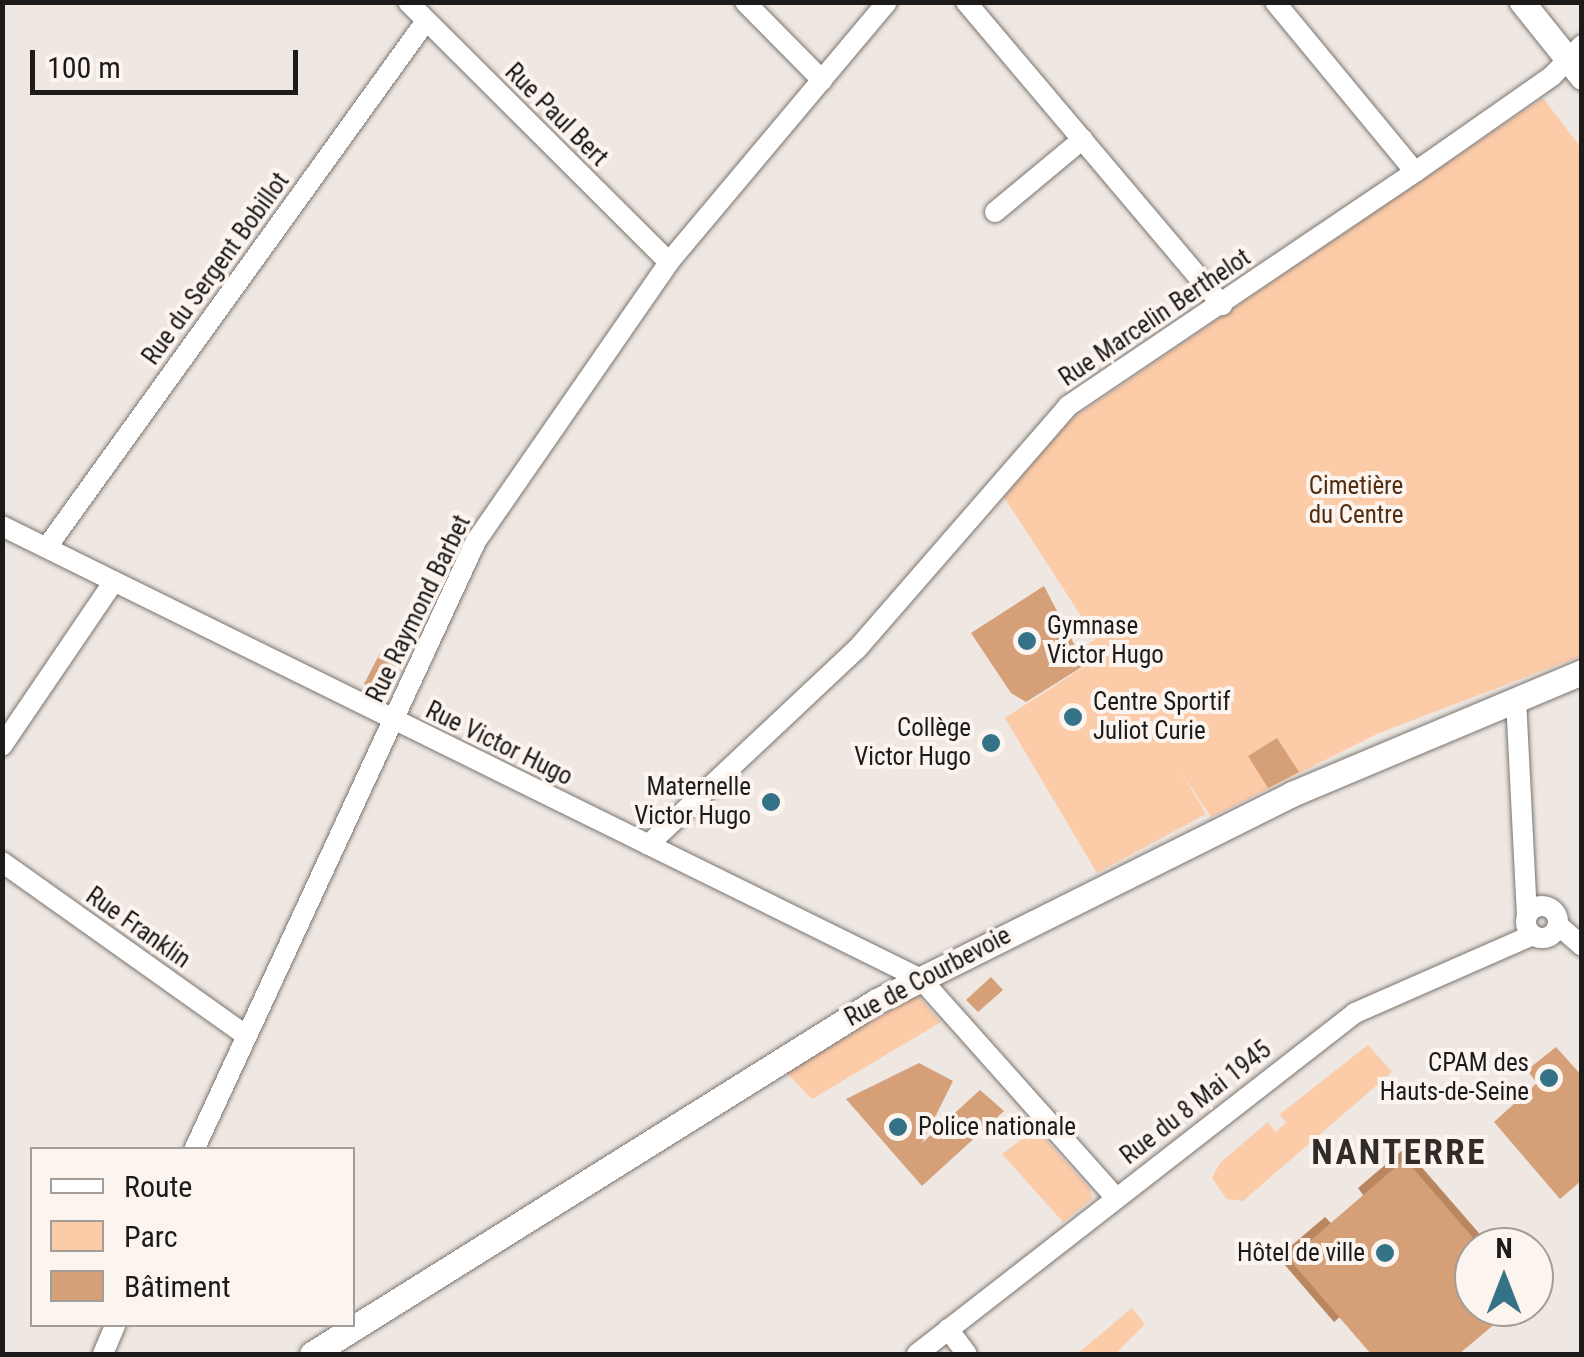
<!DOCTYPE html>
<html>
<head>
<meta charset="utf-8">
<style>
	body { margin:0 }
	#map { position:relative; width:1584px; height:1357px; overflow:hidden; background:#eee7e2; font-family:"Roboto Condensed",sans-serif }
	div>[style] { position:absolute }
	.green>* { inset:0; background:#fccba8 }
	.water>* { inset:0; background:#ba865f }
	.building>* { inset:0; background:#d59f78 }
	.roads { filter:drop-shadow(0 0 2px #7a746f) drop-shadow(0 0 2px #7a746f) }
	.minor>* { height:20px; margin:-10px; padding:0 10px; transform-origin:10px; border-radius:10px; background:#fff }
	.minor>.ring { margin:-10px; padding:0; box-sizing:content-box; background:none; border:20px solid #fff; border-radius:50% }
	.tertiary>* { height:25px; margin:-12.5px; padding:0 12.5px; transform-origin:12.5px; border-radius:12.5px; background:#fff }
	.dots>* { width:28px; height:28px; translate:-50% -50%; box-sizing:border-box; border:5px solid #fcf4ef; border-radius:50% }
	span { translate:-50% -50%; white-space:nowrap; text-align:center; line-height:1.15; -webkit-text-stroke:8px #fcf4ef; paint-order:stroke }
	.street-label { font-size:25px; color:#1d1b19 }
	.park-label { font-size:25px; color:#532e10 }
	.poi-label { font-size:25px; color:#1d1b19 }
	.left { translate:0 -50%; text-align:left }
	.right { translate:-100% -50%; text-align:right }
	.district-label { font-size:35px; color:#322c29; font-weight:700; letter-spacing:2.5px }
	.frame { position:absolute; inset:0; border:5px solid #1d1b19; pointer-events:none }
	.legend { position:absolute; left:30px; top:1147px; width:325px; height:180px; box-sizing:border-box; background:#fcf4ef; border:2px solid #a39d99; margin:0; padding:12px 18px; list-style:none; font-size:30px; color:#1d1b19 }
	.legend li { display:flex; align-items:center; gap:20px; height:50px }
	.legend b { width:50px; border:2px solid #a39d99 }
	.north { position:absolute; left:1454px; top:1227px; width:100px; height:100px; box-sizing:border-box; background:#fcf4ef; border:2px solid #a39d99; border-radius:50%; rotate:0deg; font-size:28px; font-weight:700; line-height:40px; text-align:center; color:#1d1b19 }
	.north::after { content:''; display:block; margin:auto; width:35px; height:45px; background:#337287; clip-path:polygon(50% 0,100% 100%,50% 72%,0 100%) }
	.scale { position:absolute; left:30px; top:50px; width:268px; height:45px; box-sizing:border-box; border:5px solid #1d1b19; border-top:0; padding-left:12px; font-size:30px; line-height:35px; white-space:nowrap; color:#1d1b19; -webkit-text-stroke:8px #fcf4ef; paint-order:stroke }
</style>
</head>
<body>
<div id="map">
	<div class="green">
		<i style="clip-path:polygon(1543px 98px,1581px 148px,1581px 656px,1379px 733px,1211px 817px,1181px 772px,1206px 814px,1097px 873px,1005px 718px,1096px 659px,1087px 645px,1096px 639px,1004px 497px,1070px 420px)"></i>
		<i style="clip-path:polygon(917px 995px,941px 1022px,812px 1099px,786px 1072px)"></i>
		<i style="clip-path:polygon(1368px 1045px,1392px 1072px,1243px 1201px,1227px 1199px,1212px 1178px,1220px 1163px,1268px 1122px,1275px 1132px,1286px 1123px,1280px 1114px)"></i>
		<i style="clip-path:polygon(1036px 1129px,1090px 1189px,1092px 1199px,1063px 1222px,1002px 1154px)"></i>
		<i style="clip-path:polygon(1132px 1308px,1145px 1324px,1115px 1354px,1077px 1354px)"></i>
	</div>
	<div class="water">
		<i style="clip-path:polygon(1405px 1148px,1491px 1247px,1475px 1247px,1405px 1166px,1366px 1199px,1358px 1188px)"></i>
		<i style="clip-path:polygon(1325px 1217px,1334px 1226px,1342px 1315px,1334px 1322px,1278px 1257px)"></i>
	</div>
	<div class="building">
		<i style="clip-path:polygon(1044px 586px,1085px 665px,1026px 702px,1011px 693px,971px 633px)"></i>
		<i style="clip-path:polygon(380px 653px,396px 666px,378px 691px,364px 684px)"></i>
		<i style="clip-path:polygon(1277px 738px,1299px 772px,1268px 788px,1248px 756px)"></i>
		<i style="clip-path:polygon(991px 977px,1003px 990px,978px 1012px,966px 1000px)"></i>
		<i style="clip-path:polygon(1556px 1047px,1582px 1076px,1582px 1180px,1560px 1199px,1494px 1122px,1537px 1083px,1527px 1070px)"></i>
		<i style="clip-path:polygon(919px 1063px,953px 1081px,922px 1143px,980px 1090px,1004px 1111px,922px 1186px,846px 1099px)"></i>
		<i style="clip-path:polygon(1405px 1159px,1474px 1239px,1474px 1307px,1515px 1307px,1459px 1354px,1371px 1354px,1289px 1259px)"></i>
	</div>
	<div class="roads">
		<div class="minor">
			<i style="left:408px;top:2px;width:368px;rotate:44.9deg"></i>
			<i style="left:745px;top:2px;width:110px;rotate:45.4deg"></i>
			<i style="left:966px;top:2px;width:397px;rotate:49.8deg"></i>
			<i style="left:1275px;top:2px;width:220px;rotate:50.5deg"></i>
			<i style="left:995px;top:212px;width:114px;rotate:-39.7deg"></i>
			<i style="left:2px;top:526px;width:1025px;rotate:26.24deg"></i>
			<i style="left:921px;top:979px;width:293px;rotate:48.3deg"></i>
			<i style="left:47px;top:547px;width:648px;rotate:-54.23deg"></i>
			<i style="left:1516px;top:699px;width:216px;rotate:87.1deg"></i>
			<i style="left:2px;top:746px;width:199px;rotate:-55.8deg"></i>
			<i style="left:648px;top:845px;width:287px;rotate:-43.2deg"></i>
			<i style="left:857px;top:649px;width:322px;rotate:-49deg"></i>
			<i style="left:1068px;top:406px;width:419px;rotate:-34deg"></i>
			<i style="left:1415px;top:172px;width:167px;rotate:-35deg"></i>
			<i style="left:1552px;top:76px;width:43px;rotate:-45.9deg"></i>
			<i style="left:2px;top:862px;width:298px;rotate:35.4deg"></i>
			<i class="ring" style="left:1526px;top:906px;width:12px;height:12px"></i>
			<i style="left:1558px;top:925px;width:32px;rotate:41deg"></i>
			<i style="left:194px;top:1150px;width:671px;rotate:-65.15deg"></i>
			<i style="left:476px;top:541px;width:339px;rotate:-55.3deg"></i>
			<i style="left:669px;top:262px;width:339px;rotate:-50deg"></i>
			<i style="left:948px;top:1329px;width:31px;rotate:53deg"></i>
			<i style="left:103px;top:1354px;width:33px;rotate:-67deg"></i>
			<i style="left:917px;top:1354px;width:555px;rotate:-37.9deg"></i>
			<i style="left:1355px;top:1013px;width:194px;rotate:-23.7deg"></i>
		</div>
		<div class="tertiary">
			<i style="left:1522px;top:2px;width:96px;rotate:51.3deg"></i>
			<i style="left:312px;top:1354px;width:666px;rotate:-32deg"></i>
			<i style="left:877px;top:1001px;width:464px;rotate:-26.5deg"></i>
			<i style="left:1292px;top:794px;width:315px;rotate:-22.8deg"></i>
		</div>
	</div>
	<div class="dots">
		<i style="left:1027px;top:641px;background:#337287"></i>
		<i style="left:1073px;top:717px;background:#337287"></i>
		<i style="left:991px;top:743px;background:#337287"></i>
		<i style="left:771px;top:802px;background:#337287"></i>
		<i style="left:1549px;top:1078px;background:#337287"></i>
		<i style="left:898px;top:1127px;background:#337287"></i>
		<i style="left:1385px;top:1253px;background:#337287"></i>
	</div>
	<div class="street-label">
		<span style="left:556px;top:115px;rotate:45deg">Rue Paul Bert</span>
		<span style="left:216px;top:269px;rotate:-54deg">Rue du Sergent Bobillot</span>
		<span style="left:1155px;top:318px;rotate:-34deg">Rue Marcelin Berthelot</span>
		<span style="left:419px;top:609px;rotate:-64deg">Rue Raymond Barbet</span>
		<span style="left:499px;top:744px;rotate:26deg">Rue Victor Hugo</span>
		<span style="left:138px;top:928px;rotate:35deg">Rue Franklin</span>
		<span style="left:928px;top:977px;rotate:-28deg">Rue de Courbevoie</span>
		<span style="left:1196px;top:1103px;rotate:-38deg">Rue du 8 Mai 1945</span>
	</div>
	<div class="park-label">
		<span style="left:1356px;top:501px">Cimetière<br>du Centre</span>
	</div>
	<div class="poi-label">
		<span class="left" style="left:1047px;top:641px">Gymnase<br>Victor Hugo</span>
		<span class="left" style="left:1093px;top:717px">Centre Sportif<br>Juliot Curie</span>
		<span class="right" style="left:971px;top:743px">Collège<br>Victor Hugo</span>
		<span class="right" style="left:751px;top:802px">Maternelle<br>Victor Hugo</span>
		<span class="right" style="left:1529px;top:1078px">CPAM des<br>Hauts-de-Seine</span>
		<span class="left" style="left:918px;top:1127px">Police nationale</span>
		<span class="right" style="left:1365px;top:1253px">Hôtel de ville</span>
	</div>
	<div class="district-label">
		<span style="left:1399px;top:1153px">NANTERRE</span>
	</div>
	<div class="frame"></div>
	<ul class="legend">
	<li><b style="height:12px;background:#fff"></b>Route</li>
	<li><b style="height:28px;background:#fccba8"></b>Parc</li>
	<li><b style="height:28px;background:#d59f78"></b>Bâtiment</li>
	</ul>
	<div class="north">N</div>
	<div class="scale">100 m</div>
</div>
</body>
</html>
